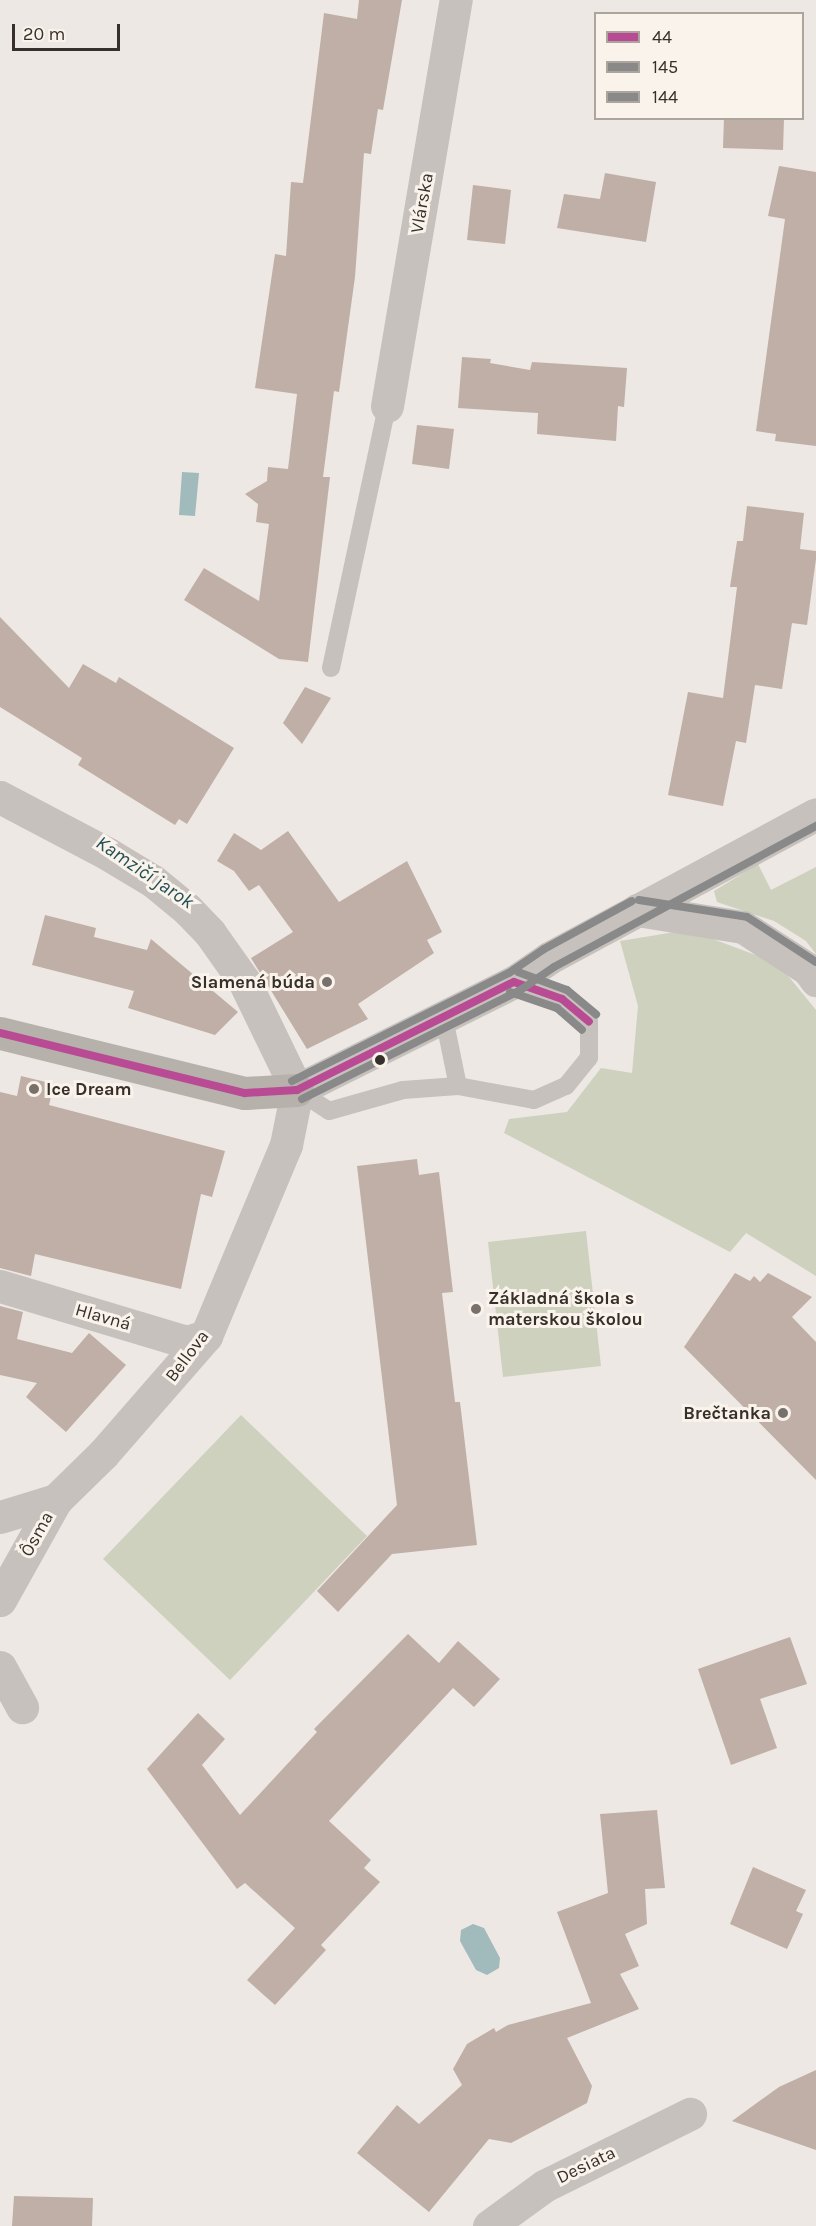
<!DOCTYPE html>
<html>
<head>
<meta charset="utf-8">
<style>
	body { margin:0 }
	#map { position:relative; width:816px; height:2226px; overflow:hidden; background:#ede8e3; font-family:Karla,sans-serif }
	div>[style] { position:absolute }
	.green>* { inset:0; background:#cdd1be }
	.water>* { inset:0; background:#a1babc }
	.building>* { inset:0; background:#bfafa6 }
	.lane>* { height:18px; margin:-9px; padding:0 9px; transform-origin:9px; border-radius:9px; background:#c6c1bc }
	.street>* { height:33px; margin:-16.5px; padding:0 16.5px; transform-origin:16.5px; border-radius:16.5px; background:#c6c1bc }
	.secondary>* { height:33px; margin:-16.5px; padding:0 16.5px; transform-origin:16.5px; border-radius:16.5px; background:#b7b1ac }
	.bus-1>* { height:8px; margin:-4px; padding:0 4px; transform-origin:4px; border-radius:4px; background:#b94b94 }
	.bus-2>* { height:8px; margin:-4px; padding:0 4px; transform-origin:4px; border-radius:4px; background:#898989 }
	.bus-3>* { height:8px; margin:-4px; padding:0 4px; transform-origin:4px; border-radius:4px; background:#898989 }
	.dots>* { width:16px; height:16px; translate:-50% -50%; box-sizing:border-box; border:3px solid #f9f3eb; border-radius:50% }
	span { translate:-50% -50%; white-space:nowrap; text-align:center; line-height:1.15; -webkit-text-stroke:6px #f9f3eb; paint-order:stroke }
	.street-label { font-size:18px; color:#372f2a }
	.poi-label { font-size:18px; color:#372f2a; font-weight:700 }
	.right { translate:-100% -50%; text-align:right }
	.left { translate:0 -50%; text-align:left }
	.water-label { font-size:20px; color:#234f55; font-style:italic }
	.legend { position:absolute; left:594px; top:12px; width:210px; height:108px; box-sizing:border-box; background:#f9f3eb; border:2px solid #aba59e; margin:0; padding:8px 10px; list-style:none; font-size:18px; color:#372f2a }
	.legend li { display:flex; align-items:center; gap:12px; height:30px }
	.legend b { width:30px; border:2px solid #aba59e }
	.scale { position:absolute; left:12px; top:24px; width:108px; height:27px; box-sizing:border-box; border:3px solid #372f2a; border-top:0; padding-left:8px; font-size:18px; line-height:21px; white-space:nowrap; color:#372f2a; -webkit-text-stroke:4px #f9f3eb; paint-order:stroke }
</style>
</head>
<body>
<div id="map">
	<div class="green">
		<i style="clip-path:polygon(758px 864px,771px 890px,816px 867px,816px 954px,806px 941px,774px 921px,717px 902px,714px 891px)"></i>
		<i style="clip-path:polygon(675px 932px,702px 935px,761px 957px,785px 972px,816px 1010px,816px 1276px,746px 1233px,730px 1252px,504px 1133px,509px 1119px,567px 1112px,601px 1068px,632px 1073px,638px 1006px,620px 941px)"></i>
		<i style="clip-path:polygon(586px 1231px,601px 1366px,503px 1377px,488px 1242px)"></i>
		<i style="clip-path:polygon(241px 1415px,367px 1536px,230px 1680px,103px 1559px)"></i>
	</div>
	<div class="water">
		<i style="clip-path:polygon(182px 472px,199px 473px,195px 516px,179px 515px)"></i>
		<i style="clip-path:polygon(473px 1924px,484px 1928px,500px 1958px,499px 1968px,487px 1975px,476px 1970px,460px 1941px,461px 1930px)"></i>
	</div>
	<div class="building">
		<i style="clip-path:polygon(359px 0,402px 0,383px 110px,378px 109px,371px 154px,364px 153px,355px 277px,339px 392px,334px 391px,323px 477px,330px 477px,308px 662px,279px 659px,184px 600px,204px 568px,259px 601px,269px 524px,256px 522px,258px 504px,245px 494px,267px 481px,268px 467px,288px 469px,297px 394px,255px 388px,275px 254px,286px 256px,291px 182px,303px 183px,324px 13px,357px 19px)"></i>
		<i style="clip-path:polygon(724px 118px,784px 118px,783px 150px,723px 148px)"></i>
		<i style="clip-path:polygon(779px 166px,816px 172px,816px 446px,775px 441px,776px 434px,756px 431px,785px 219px,768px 216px)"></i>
		<i style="clip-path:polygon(605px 173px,656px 182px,646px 242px,557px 228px,564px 194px,600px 199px)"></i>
		<i style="clip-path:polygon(473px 185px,511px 190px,505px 244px,467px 240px)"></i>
		<i style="clip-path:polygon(462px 357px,491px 359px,490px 363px,530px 370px,532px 362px,627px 368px,624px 407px,618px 406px,616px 441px,537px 434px,538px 413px,458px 408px)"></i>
		<i style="clip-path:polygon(417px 425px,454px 429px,449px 469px,412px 464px)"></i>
		<i style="clip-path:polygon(747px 506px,804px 513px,800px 549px,816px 551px,816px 559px,807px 625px,792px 623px,782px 689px,755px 685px,746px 743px,736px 741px,723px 806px,668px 795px,688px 692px,723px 698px,737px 587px,730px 587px,737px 541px,743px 541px)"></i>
		<i style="clip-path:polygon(0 617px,69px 688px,83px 664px,116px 683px,119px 677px,234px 748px,187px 824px,179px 819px,175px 825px,78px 765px,82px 758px,0 707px)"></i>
		<i style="clip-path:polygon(305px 687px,331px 698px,302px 744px,283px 723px)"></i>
		<i style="clip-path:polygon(288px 831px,339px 902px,407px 861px,442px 932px,427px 940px,434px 953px,358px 1004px,368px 1019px,307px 1049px,251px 958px,293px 932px,259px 885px,249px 891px,234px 871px,217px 861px,234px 833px,261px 850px)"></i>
		<i style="clip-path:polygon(45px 915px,96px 928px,94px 937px,147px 950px,151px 939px,238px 1012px,215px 1035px,128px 1008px,134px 991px,32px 965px)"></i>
		<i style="clip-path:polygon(21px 1076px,54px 1084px,49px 1105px,225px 1151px,212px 1197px,201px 1194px,181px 1289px,35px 1254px,31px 1276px,0 1268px,0 1092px,17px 1096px)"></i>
		<i style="clip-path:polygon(417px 1159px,419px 1175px,439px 1172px,453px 1292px,442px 1293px,455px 1402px,460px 1402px,477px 1545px,392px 1554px,338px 1612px,317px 1591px,397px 1505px,357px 1166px)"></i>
		<i style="clip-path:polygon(735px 1273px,750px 1281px,754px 1276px,760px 1282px,768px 1273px,812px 1297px,792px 1317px,816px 1342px,816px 1480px,684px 1347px)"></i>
		<i style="clip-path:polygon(0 1306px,23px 1312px,17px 1339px,72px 1353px,89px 1333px,126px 1365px,66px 1432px,26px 1397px,37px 1383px,0 1375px)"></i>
		<i style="clip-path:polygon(408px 1634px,439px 1663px,458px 1641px,500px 1679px,474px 1707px,453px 1688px,329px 1821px,371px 1860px,364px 1868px,380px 1882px,321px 1945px,326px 1950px,275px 2005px,247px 1980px,295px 1928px,245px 1883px,237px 1889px,147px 1769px,198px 1713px,225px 1739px,202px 1765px,240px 1815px,317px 1732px,314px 1729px)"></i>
		<i style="clip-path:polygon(790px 1637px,807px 1684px,760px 1699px,777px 1748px,731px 1765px,698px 1669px)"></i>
		<i style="clip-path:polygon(657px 1810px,665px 1888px,645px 1889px,647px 1924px,625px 1934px,639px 1966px,620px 1974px,639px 2009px,567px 2038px,592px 2086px,587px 2103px,511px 2143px,489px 2139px,429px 2212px,357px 2153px,397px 2105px,419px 2124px,462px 2085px,453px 2069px,467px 2044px,494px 2028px,496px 2032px,508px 2025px,591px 2003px,557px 1912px,608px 1893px,600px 1814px)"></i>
		<i style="clip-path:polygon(753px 1867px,806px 1890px,796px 1911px,803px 1914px,787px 1949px,730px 1924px)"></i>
		<i style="clip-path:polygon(816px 2070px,816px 2150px,732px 2121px,779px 2087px)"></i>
		<i style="clip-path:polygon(14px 2196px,93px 2198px,92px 2226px,12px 2226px)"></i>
	</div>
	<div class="lane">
		<i style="left:331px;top:668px;width:268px;rotate:-77.9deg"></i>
		<i style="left:444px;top:1018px;width:69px;rotate:78.4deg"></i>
		<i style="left:297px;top:1090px;width:38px;rotate:33deg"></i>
		<i style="left:329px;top:1111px;width:77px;rotate:-15.8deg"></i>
		<i style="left:403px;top:1090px;width:55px;rotate:-4.2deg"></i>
		<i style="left:458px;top:1086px;width:77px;rotate:10.4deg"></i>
		<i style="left:534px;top:1100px;width:35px;rotate:-24deg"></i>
		<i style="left:566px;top:1086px;width:36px;rotate:-51deg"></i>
		<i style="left:589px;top:1058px;width:36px;rotate:-90deg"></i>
		<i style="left:589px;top:1022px;width:35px;rotate:-140deg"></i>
		<i style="left:562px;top:999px;width:51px;rotate:-160.5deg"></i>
	</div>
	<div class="street">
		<i style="left:387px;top:406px;width:412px;rotate:-80.4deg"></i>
		<i style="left:0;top:797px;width:122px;rotate:27.8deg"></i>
		<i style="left:108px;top:854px;width:52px;rotate:31deg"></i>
		<i style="left:153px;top:881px;width:44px;rotate:39.5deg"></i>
		<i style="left:187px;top:909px;width:33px;rotate:46deg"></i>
		<i style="left:210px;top:933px;width:59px;rotate:54.7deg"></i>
		<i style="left:244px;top:981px;width:121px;rotate:64.1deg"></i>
		<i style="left:637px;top:910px;width:107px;rotate:9.1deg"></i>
		<i style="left:743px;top:927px;width:77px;rotate:32.9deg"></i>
		<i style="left:808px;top:969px;width:14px;rotate:54deg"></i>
		<i style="left:297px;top:1090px;width:242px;rotate:-26.5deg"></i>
		<i style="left:514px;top:982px;width:42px;rotate:-34.4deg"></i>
		<i style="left:549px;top:958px;width:303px;rotate:-28.3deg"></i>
		<i style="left:0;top:1286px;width:195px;rotate:16.7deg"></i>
		<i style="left:187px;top:1342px;width:20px;rotate:-18deg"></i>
		<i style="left:0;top:1517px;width:59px;rotate:-16.9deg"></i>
		<i style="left:56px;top:1500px;width:66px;rotate:-44.4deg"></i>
		<i style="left:103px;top:1454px;width:157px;rotate:-48.9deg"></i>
		<i style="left:206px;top:1336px;width:207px;rotate:-67.3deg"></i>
		<i style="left:286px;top:1145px;width:56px;rotate:-78.7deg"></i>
		<i style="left:0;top:1600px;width:115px;rotate:-60.8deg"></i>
		<i style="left:0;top:1667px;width:46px;rotate:61.2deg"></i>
		<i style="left:489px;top:2226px;width:68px;rotate:-36deg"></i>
		<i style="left:544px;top:2186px;width:163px;rotate:-26.3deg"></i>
	</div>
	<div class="secondary">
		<i style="left:0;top:1033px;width:252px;rotate:13.8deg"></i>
		<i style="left:245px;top:1093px;width:52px;rotate:-3.3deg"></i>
	</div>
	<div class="bus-1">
		<i style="left:514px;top:982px;width:51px;rotate:19.5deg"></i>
		<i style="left:562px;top:999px;width:35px;rotate:40deg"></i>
		<i style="left:0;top:1033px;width:252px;rotate:13.8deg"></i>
		<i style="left:245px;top:1093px;width:52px;rotate:-3.3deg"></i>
		<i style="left:297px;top:1090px;width:242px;rotate:-26.5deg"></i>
	</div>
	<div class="bus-2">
		<i style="left:510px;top:992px;width:50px;rotate:18.8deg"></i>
		<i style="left:557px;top:1008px;width:33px;rotate:41deg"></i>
		<i style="left:302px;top:1099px;width:242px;rotate:-26.5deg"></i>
		<i style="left:519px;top:991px;width:42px;rotate:-34.4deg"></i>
		<i style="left:554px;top:967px;width:298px;rotate:-28.3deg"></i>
	</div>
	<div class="bus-3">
		<i style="left:639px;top:900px;width:109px;rotate:8.9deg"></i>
		<i style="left:747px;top:917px;width:82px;rotate:33.1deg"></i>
		<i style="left:518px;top:972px;width:52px;rotate:20.2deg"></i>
		<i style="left:567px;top:990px;width:38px;rotate:40deg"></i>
		<i style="left:292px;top:1081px;width:242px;rotate:-26.5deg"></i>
		<i style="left:509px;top:973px;width:42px;rotate:-34.4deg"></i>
		<i style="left:544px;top:949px;width:100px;rotate:-28.6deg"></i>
	</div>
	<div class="dots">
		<i style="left:327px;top:982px;background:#77706b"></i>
		<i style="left:380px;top:1060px;background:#372f2a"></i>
		<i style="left:34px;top:1089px;background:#77706b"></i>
		<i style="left:476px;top:1309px;background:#77706b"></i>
		<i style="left:783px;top:1413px;background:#77706b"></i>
	</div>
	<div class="street-label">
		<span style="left:422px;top:203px;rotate:-80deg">Vlárska</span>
		<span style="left:103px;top:1317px;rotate:16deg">Hlavná</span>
		<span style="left:187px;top:1356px;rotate:-53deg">Bellova</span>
		<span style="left:37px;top:1534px;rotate:-61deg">Ôsma</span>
		<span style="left:586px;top:2165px;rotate:-26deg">Desiata</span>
	</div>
	<div class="poi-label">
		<span class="right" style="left:315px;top:982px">Slamená búda</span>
		<span class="left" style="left:46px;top:1089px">Ice Dream</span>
		<span class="left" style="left:488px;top:1309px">Základná škola s<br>materskou školou</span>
		<span class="right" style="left:771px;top:1413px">Brečtanka</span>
	</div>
	<div class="water-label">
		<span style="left:145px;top:872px;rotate:34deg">Kamzičí jarok</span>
	</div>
	<ul class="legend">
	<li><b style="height:8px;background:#b94b94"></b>44</li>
	<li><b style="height:8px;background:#898989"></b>145</li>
	<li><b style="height:8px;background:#898989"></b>144</li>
	</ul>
	<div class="scale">20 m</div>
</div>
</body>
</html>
